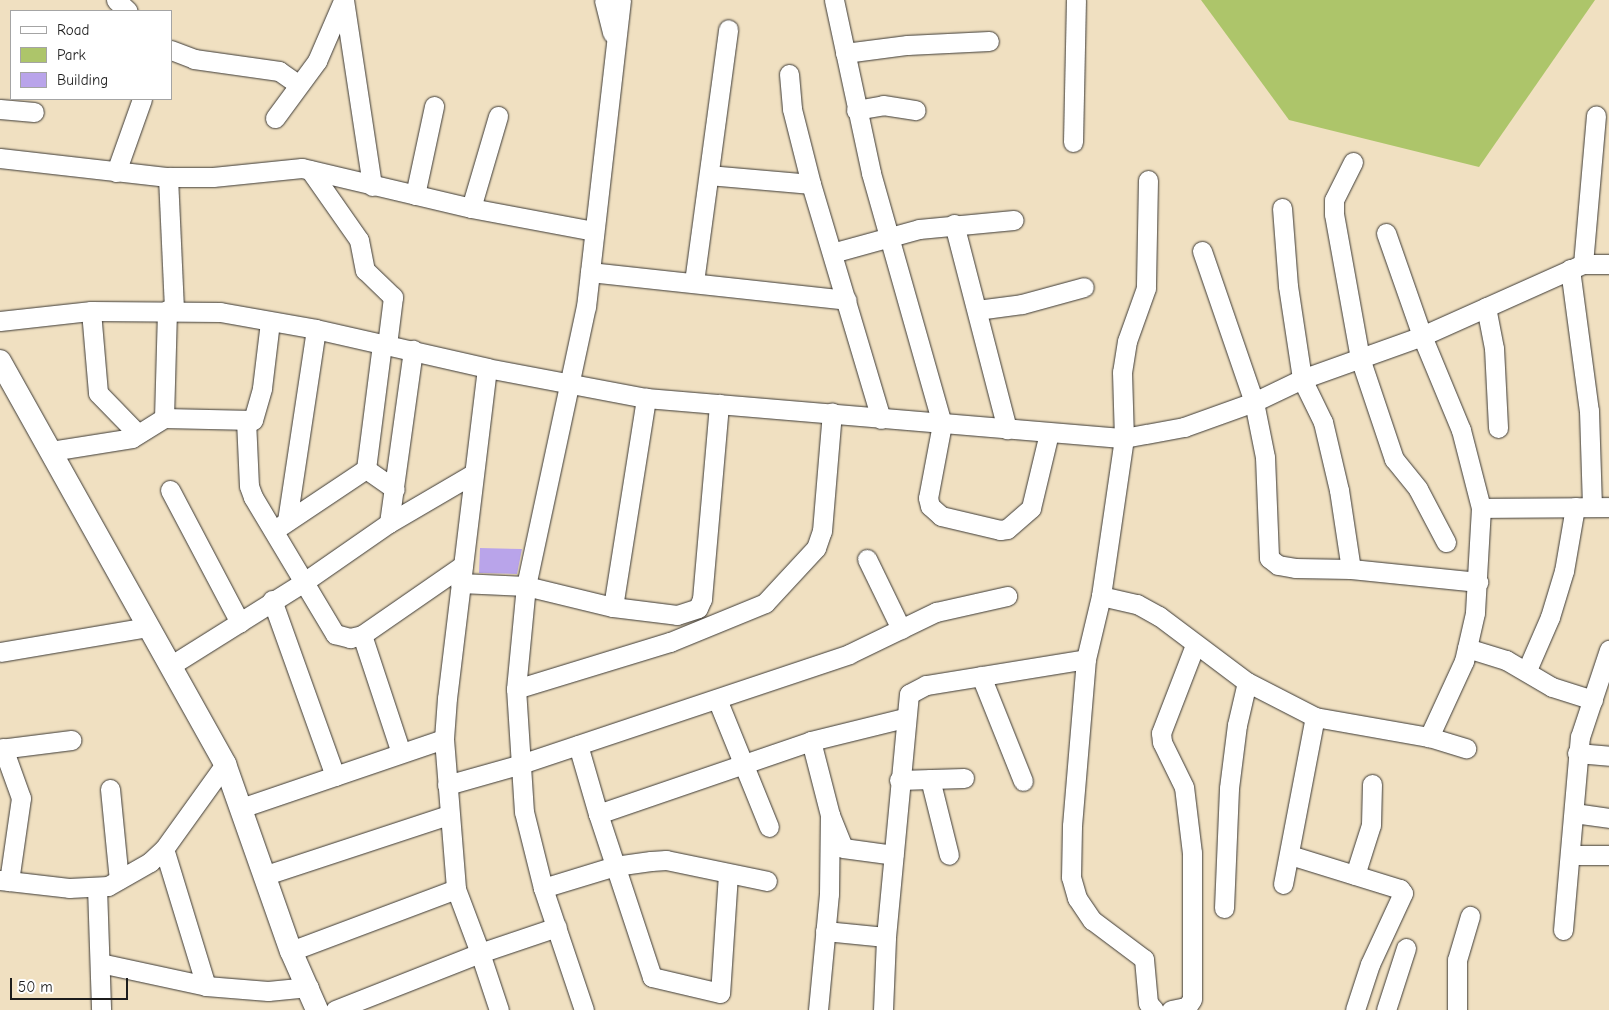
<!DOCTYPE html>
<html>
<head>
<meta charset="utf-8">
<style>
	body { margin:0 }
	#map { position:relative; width:1609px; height:1010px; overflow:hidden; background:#f0e0c1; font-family:"Comic Neue",sans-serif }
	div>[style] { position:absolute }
	.green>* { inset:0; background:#adc56a }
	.building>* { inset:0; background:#b9a4ea }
	.roads { filter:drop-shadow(0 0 1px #3c3935) drop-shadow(0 0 1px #3c3935) }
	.minor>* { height:19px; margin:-9.5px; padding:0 9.5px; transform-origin:9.5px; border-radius:9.5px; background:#fff }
	.tertiary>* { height:22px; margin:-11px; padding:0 11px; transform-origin:11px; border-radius:11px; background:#fff }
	span { translate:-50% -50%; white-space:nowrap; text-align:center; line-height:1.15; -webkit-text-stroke:4px #fff; paint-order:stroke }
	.legend { position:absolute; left:10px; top:10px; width:162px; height:90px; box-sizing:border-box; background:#fff; border:1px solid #a4a4a4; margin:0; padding:6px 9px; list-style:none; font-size:15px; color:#1c1c1c }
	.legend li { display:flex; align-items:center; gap:10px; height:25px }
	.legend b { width:25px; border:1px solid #a4a4a4 }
	.scale { position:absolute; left:10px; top:978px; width:118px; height:22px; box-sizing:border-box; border:2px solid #1c1c1c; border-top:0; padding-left:6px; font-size:15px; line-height:18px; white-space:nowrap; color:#1c1c1c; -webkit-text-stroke:4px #fff; paint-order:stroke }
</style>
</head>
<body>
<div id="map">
	<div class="green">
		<i style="clip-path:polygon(1201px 0,1595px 0,1479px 167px,1289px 120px)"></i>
	</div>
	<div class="building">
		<i style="clip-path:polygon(480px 548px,522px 549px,517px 574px,479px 573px)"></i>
	</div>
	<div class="roads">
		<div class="minor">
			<i style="left:116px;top:0;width:16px;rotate:43deg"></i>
			<i style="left:344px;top:0;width:188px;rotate:81.4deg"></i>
			<i style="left:604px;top:0;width:34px;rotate:76deg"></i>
			<i style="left:834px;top:0;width:177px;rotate:77.9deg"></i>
			<i style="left:871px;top:173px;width:261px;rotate:74.2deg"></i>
			<i style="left:942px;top:424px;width:75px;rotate:100.7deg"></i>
			<i style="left:928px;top:498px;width:8px;rotate:76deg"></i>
			<i style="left:930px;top:506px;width:15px;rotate:42deg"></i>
			<i style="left:941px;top:516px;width:61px;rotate:13.3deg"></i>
			<i style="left:1000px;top:530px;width:7px;rotate:-8deg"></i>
			<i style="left:1007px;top:529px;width:32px;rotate:-41deg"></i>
			<i style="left:1031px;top:508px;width:77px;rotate:-76.5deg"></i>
			<i style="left:171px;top:50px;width:25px;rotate:21deg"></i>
			<i style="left:194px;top:59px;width:86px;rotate:8deg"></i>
			<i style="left:279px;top:71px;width:24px;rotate:35deg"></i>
			<i style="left:845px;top:53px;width:63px;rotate:-7.4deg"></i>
			<i style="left:907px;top:45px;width:82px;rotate:-2.8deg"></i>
			<i style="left:789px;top:74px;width:35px;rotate:85deg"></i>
			<i style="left:792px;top:109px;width:77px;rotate:75.8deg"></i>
			<i style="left:811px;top:184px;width:245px;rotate:73.4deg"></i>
			<i style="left:0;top:109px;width:34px;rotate:5deg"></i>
			<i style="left:856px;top:110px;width:27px;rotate:-10deg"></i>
			<i style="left:883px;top:105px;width:33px;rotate:9deg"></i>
			<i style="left:275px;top:118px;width:71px;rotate:-53.6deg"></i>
			<i style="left:317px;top:61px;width:63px;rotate:-66.7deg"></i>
			<i style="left:1073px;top:142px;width:142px;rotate:-88.8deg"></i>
			<i style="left:0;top:158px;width:169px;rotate:6.5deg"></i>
			<i style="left:168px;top:177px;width:45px"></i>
			<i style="left:213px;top:177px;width:89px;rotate:-5.8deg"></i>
			<i style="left:302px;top:168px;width:174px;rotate:13.3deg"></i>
			<i style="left:471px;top:208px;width:125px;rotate:10.6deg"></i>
			<i style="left:1353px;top:162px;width:42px;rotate:116.6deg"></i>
			<i style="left:1334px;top:200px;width:14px;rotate:90deg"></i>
			<i style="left:1334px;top:214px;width:146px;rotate:79.8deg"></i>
			<i style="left:1360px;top:358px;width:107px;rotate:71.4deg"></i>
			<i style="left:1394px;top:459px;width:38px;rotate:51deg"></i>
			<i style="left:1418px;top:489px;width:60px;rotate:62.2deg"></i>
			<i style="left:310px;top:170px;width:85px;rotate:55deg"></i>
			<i style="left:359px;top:240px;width:31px;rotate:79deg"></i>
			<i style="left:365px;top:270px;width:39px;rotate:44deg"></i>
			<i style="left:393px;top:297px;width:48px;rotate:97.1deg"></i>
			<i style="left:116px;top:172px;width:77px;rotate:-70.4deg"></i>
			<i style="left:709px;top:175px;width:102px;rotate:5deg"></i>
			<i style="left:168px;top:177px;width:134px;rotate:87.4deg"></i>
			<i style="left:1148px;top:180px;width:108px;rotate:91.1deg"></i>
			<i style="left:1146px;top:288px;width:56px;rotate:109.7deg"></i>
			<i style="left:1127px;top:341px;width:31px;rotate:99deg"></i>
			<i style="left:1122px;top:372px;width:66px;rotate:88.3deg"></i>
			<i style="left:1124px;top:438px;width:160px;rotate:98.3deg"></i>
			<i style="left:1101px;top:596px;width:37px;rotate:13deg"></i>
			<i style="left:1137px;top:604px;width:25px;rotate:29deg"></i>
			<i style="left:1159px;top:616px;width:110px;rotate:36.9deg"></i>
			<i style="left:1247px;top:682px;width:76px;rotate:27.2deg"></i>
			<i style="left:1315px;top:717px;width:116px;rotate:10deg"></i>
			<i style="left:1429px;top:737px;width:39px;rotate:17deg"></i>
			<i style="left:415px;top:195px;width:91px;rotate:-77.9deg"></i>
			<i style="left:471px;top:208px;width:96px;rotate:-73.6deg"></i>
			<i style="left:1282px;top:208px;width:78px;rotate:85.6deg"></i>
			<i style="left:1288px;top:286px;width:94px;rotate:81.4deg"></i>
			<i style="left:1302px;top:379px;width:48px;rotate:64deg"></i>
			<i style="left:1323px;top:422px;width:70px;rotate:76.8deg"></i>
			<i style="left:1339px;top:490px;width:80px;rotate:81.4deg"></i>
			<i style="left:954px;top:224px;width:212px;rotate:75.5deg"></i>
			<i style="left:1386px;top:233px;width:109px;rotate:70.7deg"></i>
			<i style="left:1422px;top:336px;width:102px;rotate:67.5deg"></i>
			<i style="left:1461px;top:430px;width:81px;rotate:75.6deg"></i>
			<i style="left:1481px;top:508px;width:105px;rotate:93.3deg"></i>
			<i style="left:1475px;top:613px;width:49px;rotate:102.9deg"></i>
			<i style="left:1464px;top:661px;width:84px;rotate:114.7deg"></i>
			<i style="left:1202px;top:251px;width:160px;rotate:71deg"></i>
			<i style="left:1254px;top:402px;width:56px;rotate:78.7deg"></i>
			<i style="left:1265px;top:457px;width:101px;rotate:87.7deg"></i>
			<i style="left:1269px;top:558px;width:11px;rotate:38deg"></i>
			<i style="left:1278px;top:565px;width:17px;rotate:10deg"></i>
			<i style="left:1295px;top:568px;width:56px;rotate:1deg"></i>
			<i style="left:1351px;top:569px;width:128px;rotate:5.8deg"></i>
			<i style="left:832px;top:253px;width:90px;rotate:-15.4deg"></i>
			<i style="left:919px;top:229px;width:95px;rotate:-5.4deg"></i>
			<i style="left:1583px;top:264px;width:149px;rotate:-85deg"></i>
			<i style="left:1570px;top:269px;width:143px;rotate:82.4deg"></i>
			<i style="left:1589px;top:411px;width:95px;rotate:88.2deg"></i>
			<i style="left:590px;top:272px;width:258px;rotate:6.2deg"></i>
			<i style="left:694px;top:282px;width:255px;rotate:-82.3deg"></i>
			<i style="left:1486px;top:307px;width:42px;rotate:79deg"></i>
			<i style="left:1494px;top:348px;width:80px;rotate:87.1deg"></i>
			<i style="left:977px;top:310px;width:45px;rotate:-7.6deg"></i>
			<i style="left:1022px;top:304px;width:64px;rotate:-15.3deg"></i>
			<i style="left:91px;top:311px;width:82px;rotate:85.1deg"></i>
			<i style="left:98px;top:393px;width:57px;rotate:45.7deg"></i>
			<i style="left:0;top:321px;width:92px;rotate:-6.3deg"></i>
			<i style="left:91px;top:311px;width:129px;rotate:0.4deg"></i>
			<i style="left:220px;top:312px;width:97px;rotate:10deg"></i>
			<i style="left:316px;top:329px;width:175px;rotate:12.8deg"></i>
			<i style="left:487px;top:368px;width:162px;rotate:10.7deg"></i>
			<i style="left:646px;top:398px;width:480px;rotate:4.8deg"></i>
			<i style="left:1124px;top:438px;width:61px;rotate:-10.4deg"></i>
			<i style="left:1184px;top:427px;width:74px;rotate:-19.7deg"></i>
			<i style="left:1254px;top:402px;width:53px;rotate:-25.6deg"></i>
			<i style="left:1302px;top:379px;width:127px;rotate:-19.7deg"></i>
			<i style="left:1422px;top:336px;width:176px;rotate:-24.1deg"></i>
			<i style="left:1583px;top:264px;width:26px"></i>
			<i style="left:487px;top:368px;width:332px;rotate:96.9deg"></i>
			<i style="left:447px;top:698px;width:41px;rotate:94.2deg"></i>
			<i style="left:444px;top:739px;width:150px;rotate:85.4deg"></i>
			<i style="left:456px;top:889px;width:68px;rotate:69.4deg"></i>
			<i style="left:480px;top:953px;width:81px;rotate:-18.7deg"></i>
			<i style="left:164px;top:418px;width:108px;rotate:-88.4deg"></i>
			<i style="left:246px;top:420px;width:66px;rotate:87.4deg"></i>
			<i style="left:249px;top:486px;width:12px;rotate:70deg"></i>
			<i style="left:253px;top:497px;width:160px;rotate:59.1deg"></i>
			<i style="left:335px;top:634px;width:16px;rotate:15deg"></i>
			<i style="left:350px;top:638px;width:12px;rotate:-14deg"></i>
			<i style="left:362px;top:635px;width:123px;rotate:-34.7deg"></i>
			<i style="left:51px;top:451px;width:82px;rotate:-9.1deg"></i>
			<i style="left:132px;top:438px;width:38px;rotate:-32deg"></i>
			<i style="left:164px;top:418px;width:89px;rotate:1.3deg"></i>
			<i style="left:253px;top:420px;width:33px;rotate:-74deg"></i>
			<i style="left:262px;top:388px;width:66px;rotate:-83.1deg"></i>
			<i style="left:366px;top:469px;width:126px;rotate:-82.7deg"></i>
			<i style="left:170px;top:490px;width:150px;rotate:62.2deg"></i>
			<i style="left:1481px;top:508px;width:128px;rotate:-0.4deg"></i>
			<i style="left:287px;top:521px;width:194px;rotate:-81.4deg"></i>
			<i style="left:389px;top:523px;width:175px;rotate:-82.1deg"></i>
			<i style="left:282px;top:525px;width:101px;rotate:-33.7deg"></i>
			<i style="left:366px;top:469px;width:35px;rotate:35deg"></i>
			<i style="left:867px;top:559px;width:78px;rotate:64.1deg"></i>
			<i style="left:460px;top:583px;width:66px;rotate:2.6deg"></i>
			<i style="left:526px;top:586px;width:89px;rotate:13.6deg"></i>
			<i style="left:613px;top:607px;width:64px;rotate:7.1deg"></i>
			<i style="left:677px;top:615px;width:22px;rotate:-18deg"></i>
			<i style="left:698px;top:608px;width:10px;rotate:-66deg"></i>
			<i style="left:702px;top:599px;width:196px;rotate:-85deg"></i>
			<i style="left:272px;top:600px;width:187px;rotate:70.3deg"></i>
			<i style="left:613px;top:607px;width:212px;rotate:-81deg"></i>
			<i style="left:362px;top:635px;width:124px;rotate:71.7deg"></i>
			<i style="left:1467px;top:648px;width:41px;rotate:17.1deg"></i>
			<i style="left:1506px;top:660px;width:53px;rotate:30.4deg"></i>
			<i style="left:1552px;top:687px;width:43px;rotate:17.6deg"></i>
			<i style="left:0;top:652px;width:150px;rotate:-9.6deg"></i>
			<i style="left:1086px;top:659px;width:65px;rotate:-76.6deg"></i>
			<i style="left:170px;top:666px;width:158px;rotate:-32.1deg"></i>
			<i style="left:304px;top:582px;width:103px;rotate:-34.8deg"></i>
			<i style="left:389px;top:523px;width:97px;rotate:-30.3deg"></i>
			<i style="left:1527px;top:670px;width:58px;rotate:-66.5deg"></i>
			<i style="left:1550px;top:617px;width:48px;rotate:-73.1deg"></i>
			<i style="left:1564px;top:571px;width:65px;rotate:-80.2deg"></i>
			<i style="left:981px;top:676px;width:113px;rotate:68.2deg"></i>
			<i style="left:516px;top:689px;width:161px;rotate:-17deg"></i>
			<i style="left:670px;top:642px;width:103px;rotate:-22.3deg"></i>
			<i style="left:765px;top:603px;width:75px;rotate:-47.2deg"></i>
			<i style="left:816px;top:548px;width:18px;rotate:-71deg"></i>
			<i style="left:822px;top:531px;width:119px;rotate:-85.2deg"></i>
			<i style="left:717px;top:699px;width:138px;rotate:67.9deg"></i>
			<i style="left:811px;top:741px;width:76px;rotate:75.6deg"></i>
			<i style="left:830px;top:815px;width:35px;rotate:68deg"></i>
			<i style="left:843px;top:848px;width:51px;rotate:7.8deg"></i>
			<i style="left:578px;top:745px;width:72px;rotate:73.8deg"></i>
			<i style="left:3px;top:748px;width:53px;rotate:70.2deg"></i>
			<i style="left:21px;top:798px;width:84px;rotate:98.2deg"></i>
			<i style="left:0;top:749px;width:72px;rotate:-7.2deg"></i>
			<i style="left:1577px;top:753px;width:32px;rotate:5deg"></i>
			<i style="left:930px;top:779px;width:78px;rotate:76deg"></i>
			<i style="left:899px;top:780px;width:65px;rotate:-1.8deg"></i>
			<i style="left:447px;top:785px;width:77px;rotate:-15.8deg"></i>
			<i style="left:521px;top:764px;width:346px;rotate:-18.5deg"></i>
			<i style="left:849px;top:654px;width:97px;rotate:-25.8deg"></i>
			<i style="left:936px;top:612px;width:73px;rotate:-12.7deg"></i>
			<i style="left:110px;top:789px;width:91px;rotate:84.4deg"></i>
			<i style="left:241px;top:808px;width:214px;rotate:-18.8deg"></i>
			<i style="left:1574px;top:813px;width:35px;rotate:8deg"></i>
			<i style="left:1290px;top:855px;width:115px;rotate:17.2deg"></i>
			<i style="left:1400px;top:889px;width:5px;rotate:53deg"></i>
			<i style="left:1403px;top:893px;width:78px;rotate:114.9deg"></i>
			<i style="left:1370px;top:964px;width:48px;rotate:108.1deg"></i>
			<i style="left:1570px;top:855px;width:39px"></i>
			<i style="left:728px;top:874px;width:119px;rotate:93.8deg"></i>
			<i style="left:720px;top:993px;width:70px;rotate:-166.8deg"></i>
			<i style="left:652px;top:977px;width:172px;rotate:-108.3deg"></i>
			<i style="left:598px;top:814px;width:225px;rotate:-18.9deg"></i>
			<i style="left:811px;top:741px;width:96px;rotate:-13.9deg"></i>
			<i style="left:1355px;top:875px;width:52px;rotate:-72.3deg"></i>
			<i style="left:1371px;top:825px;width:41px;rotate:-88.6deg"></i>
			<i style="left:263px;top:876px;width:195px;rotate:-18.2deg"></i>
			<i style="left:0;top:880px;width:69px;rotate:6.6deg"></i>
			<i style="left:69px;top:888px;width:39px;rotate:-3deg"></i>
			<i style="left:108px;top:886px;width:48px;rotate:-29.7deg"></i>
			<i style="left:150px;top:862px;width:19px;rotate:-43deg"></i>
			<i style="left:164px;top:849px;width:105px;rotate:-54.3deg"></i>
			<i style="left:1283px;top:884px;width:170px;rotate:-79.2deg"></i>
			<i style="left:97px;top:887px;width:123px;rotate:88.1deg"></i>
			<i style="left:543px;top:888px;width:75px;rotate:-17deg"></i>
			<i style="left:615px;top:866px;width:36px;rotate:-8deg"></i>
			<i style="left:651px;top:861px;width:15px;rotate:-4deg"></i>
			<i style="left:666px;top:860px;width:103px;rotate:11.7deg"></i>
			<i style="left:1224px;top:908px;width:120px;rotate:-87.6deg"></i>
			<i style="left:1229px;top:788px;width:64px;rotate:-82.8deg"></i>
			<i style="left:1237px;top:725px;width:44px;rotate:-76.9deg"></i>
			<i style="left:1563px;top:930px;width:194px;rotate:-85deg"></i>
			<i style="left:1580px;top:737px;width:92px;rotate:-71.6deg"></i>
			<i style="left:825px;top:931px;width:61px;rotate:5.6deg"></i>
			<i style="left:291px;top:951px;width:176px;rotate:-20.6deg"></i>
			<i style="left:100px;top:963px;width:108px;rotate:12.2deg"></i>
			<i style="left:206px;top:986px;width:143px;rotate:-107deg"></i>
			<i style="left:206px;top:986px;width:62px;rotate:4.6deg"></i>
			<i style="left:268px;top:991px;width:41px;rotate:-5.6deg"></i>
			<i style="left:335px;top:1010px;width:156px;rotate:-21.5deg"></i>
			<i style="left:480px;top:953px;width:60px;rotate:71.6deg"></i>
			<i style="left:584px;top:1010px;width:129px;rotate:-108.6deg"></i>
			<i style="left:543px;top:888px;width:78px;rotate:-104deg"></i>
			<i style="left:524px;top:812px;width:123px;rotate:-93.7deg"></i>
			<i style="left:516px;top:689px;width:103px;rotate:-84.5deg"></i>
			<i style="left:526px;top:586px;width:285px;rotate:-77.9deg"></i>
			<i style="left:586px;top:307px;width:309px;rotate:-83.5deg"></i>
			<i style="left:818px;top:1010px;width:117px;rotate:-84.6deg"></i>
			<i style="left:829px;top:894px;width:79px;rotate:-89.3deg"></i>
			<i style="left:883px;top:1010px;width:73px;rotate:-87.6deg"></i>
			<i style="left:886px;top:937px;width:244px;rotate:-84.6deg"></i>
			<i style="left:909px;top:694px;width:19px;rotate:-28deg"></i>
			<i style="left:926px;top:685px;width:162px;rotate:-9.2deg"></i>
			<i style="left:1086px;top:659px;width:168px;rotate:94.8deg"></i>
			<i style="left:1072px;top:826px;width:51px;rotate:91.1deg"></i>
			<i style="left:1071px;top:877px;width:22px;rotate:74deg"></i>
			<i style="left:1077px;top:898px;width:27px;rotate:56deg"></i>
			<i style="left:1092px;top:920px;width:65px;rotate:36.9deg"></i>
			<i style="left:1144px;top:959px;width:44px;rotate:84.8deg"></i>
			<i style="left:1148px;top:1003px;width:9px;rotate:49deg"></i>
			<i style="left:1171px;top:1010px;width:16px;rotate:-11deg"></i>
			<i style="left:1187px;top:1007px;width:9px;rotate:-58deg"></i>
			<i style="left:1192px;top:999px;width:146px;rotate:-90deg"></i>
			<i style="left:1192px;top:853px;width:66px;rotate:-96.9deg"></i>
			<i style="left:1184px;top:787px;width:50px;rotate:-116.1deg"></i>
			<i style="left:1162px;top:742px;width:9px;rotate:-96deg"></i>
			<i style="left:1161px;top:733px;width:94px;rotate:-68.9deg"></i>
			<i style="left:1386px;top:1010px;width:65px;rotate:-72.1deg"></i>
			<i style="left:1457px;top:1010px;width:50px;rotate:-90deg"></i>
			<i style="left:1457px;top:960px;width:46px;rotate:-73.5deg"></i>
		</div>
		<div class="tertiary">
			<i style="left:0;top:361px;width:462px;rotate:60.8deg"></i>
			<i style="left:225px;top:764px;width:198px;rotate:70.6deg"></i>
			<i style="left:291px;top:951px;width:64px;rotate:66.2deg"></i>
		</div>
	</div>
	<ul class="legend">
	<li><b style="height:6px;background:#fff"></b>Road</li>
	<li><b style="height:14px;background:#adc56a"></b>Park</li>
	<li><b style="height:14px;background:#b9a4ea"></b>Building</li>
	</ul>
	<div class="scale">50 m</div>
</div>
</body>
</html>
